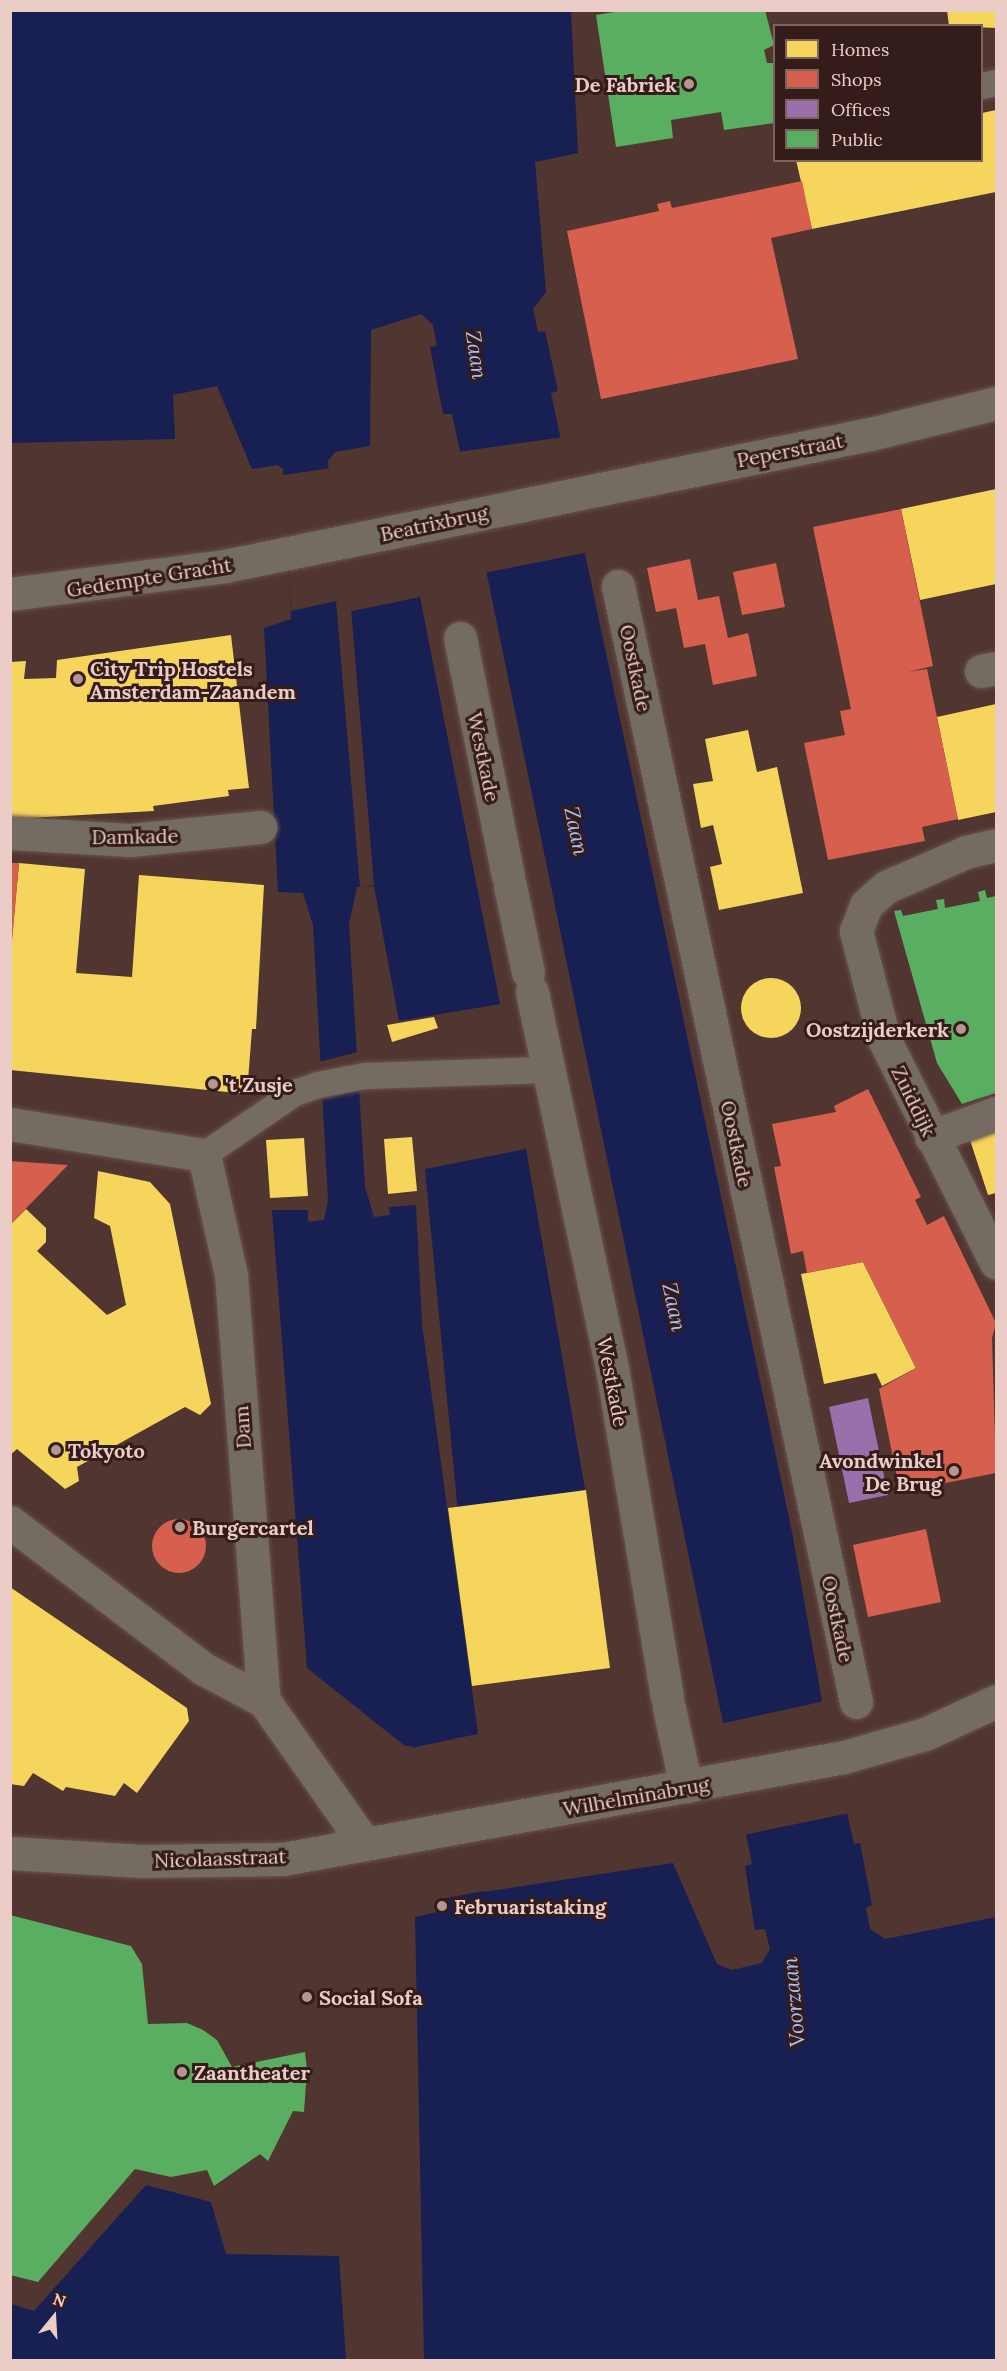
<!DOCTYPE html>
<html>
<head>
<meta charset="utf-8">
<style>
	body { margin:0 }
	#map { position:relative; width:1007px; height:2371px; overflow:hidden; background:#503531; font-family:Lora,serif }
	div>[style] { position:absolute }
	.water>* { inset:0; background:#181f52 }
	.pier>* { inset:0; background:#503531 }
	.homes>* { inset:0; background:#f6d55c }
	.round { border-radius:50% }
	.shops>* { inset:0; background:#d6604d }
	.offices>* { inset:0; background:#9970ab }
	.public>* { inset:0; background:#5aae61 }
	.roads { filter:drop-shadow(0 0 2px #6a524e) drop-shadow(0 0 2px #6a524e) }
	.service>* { height:26px; margin:-13px; padding:0 13px; transform-origin:13px; border-radius:13px; background:#746b62 }
	.pedestrian>* { height:33px; margin:-16.5px; padding:0 16.5px; transform-origin:16.5px; border-radius:16.5px; background:#746b62 }
	.minor>* { height:33px; margin:-16.5px; padding:0 16.5px; transform-origin:16.5px; border-radius:16.5px; background:#746b62 }
	.tertiary>* { height:33px; margin:-16.5px; padding:0 16.5px; transform-origin:16.5px; border-radius:16.5px; background:#746b62 }
	.dots>* { width:16px; height:16px; translate:-50% -50%; box-sizing:border-box; border:3px solid #331c19; border-radius:50% }
	span { translate:-50% -50%; white-space:nowrap; text-align:center; line-height:1.15; -webkit-text-stroke:6px #331c19; paint-order:stroke }
	.poi-label { font-size:20px; color:#ecccc6; font-weight:700 }
	.right { translate:-100% -50%; text-align:right }
	.left { translate:0 -50%; text-align:left }
	.street-label { font-size:20px; color:#ecccc6 }
	.water-label { font-size:21px; color:#adc0f5; font-style:italic }
	.frame { position:absolute; inset:0; border:12px solid #ecccc6; pointer-events:none }
	.legend { position:absolute; left:773px; top:24px; width:210px; height:138px; box-sizing:border-box; background:#331c19; border:2px solid #7d625e; margin:0; padding:8px 10px; list-style:none; font-size:18px; color:#ecccc6 }
	.legend li { display:flex; align-items:center; gap:12px; height:30px }
	.legend b { width:30px; border:2px solid #7d625e }
	.north { position:absolute; left:24px; top:2287px; width:60px; height:60px; -webkit-text-stroke:4px #331c19; paint-order:stroke; rotate:18deg; font-size:16px; font-weight:700; line-height:24px; text-align:center; color:#ecccc6 }
	.north::after { content:''; display:block; margin:auto; width:21px; height:27px; background:#ecccc6; clip-path:polygon(50% 0,100% 100%,50% 72%,0 100%) }
</style>
</head>
<body>
<div id="map">
	<div class="water">
		<i style="clip-path:polygon(evenodd,10px 11px,571px 11px,578px 153px,535px 162px,546px 292px,533px 309px,538px 332px,545px 331px,558px 391px,551px 393px,792px 1532px,822px 1701px,854px 1844px,860px 1843px,872px 1905px,866px 1908px,870px 1929px,885px 1939px,996px 1917px,996px 2360px,424px 2360px,415px 1917px,437px 1912px,444px 1899px,412px 1746px,405px 1746px,307px 1668px,272px 1210px,308px 1210px,308px 1222px,324px 1220px,328px 1200px,313px 925px,303px 893px,278px 892px,264px 628px,291px 619px,283px 469px,277px 465px,252px 469px,217px 386px,173px 395px,175px 439px,11px 443px,10px 11px,421px 314px,433px 325px,437px 346px,430px 347px,443px 414px,452px 414px,487px 575px,752px 1864px,745px 1866px,755px 1930px,765px 1929px,770px 1949px,762px 1963px,732px 1970px,717px 1964px,673px 1863px,484px 1892px,452px 1739px,478px 1734px,422px 1324px,416px 1205px,389px 1207px,390px 1215px,374px 1217px,365px 1187px,349px 924px,357px 887px,374px 886px,399px 1021px,500px 1004px,420px 597px,343px 613px,337px 609px,328px 461px,335px 452px,370px 446px,371px 330px,421px 314px)"></i>
		<i style="clip-path:polygon(526px 1149px,586px 1495px,458px 1513px,425px 1169px)"></i>
		<i style="clip-path:polygon(146px 2185px,211px 2202px,226px 2254px,339px 2256px,346px 2360px,11px 2360px,11px 2304px,34px 2311px)"></i>
	</div>
	<div class="pier">
		<i style="clip-path:polygon(564px 437px,589px 552px,484px 573px,457px 452px)"></i>
		<i style="clip-path:polygon(332px 468px,339px 603px,343px 610px,351px 608px,374px 885px,360px 887px,336px 601px,291px 611px,287px 554px,283px 475px)"></i>
		<i style="clip-path:polygon(362px 1051px,364px 1089px,320px 1100px,318px 1062px)"></i>
		<i style="clip-path:polygon(825px 1701px,850px 1813px,743px 1835px,720px 1724px)"></i>
		<i style="clip-path:polygon(454px 1739px,484px 1891px,441px 1899px,411px 1748px)"></i>
	</div>
	<div class="homes">
		<i style="clip-path:polygon(947px 10px,996px 10px,996px 28px,949px 26px)"></i>
		<i style="clip-path:polygon(996px 110px,996px 192px,812px 229px,796px 160px,982px 160px,982px 113px)"></i>
		<i style="clip-path:polygon(996px 489px,996px 584px,920px 600px,901px 509px)"></i>
		<i style="clip-path:polygon(231px 635px,249px 788px,228px 790px,229px 796px,153px 806px,154px 811px,10px 819px,10px 662px,26px 661px,24px 679px,56px 678px,57px 660px)"></i>
		<i style="clip-path:polygon(996px 704px,996px 812px,958px 820px,937px 717px)"></i>
		<i style="clip-path:polygon(748px 730px,757px 772px,777px 767px,803px 893px,719px 910px,710px 867px,722px 864px,713px 825px,701px 828px,693px 784px,713px 781px,705px 739px)"></i>
		<i style="clip-path:polygon(19px 863px,85px 869px,76px 973px,132px 977px,139px 875px,264px 885px,256px 1029px,252px 1029px,247px 1094px,10px 1070px,10px 960px)"></i>
		<i class="round" style="left:741px;top:978px;width:60px;height:60px"></i>
		<i style="clip-path:polygon(434px 1017px,438px 1028px,392px 1042px,387px 1025px)"></i>
		<i style="clip-path:polygon(996px 1131px,996px 1193px,988px 1195px,970px 1140px)"></i>
		<i style="clip-path:polygon(412px 1137px,417px 1191px,388px 1194px,384px 1139px)"></i>
		<i style="clip-path:polygon(304px 1138px,308px 1196px,270px 1198px,266px 1140px)"></i>
		<i style="clip-path:polygon(98px 1171px,150px 1182px,170px 1204px,211px 1404px,200px 1415px,185px 1407px,77px 1467px,79px 1481px,65px 1489px,17px 1449px,10px 1455px,10px 1225px,26px 1209px,46px 1228px,46px 1242px,37px 1251px,107px 1315px,126px 1305px,110px 1226px,94px 1218px)"></i>
		<i style="clip-path:polygon(863px 1262px,916px 1368px,882px 1386px,876px 1373px,824px 1384px,801px 1274px)"></i>
		<i style="clip-path:polygon(586px 1490px,610px 1668px,472px 1686px,448px 1508px)"></i>
		<i style="clip-path:polygon(10px 1587px,187px 1708px,189px 1721px,137px 1793px,124px 1783px,115px 1796px,66px 1787px,63px 1791px,33px 1773px,24px 1786px,10px 1784px)"></i>
	</div>
	<div class="shops">
		<i style="clip-path:polygon(802px 181px,812px 229px,771px 238px,798px 359px,601px 399px,567px 231px,659px 211px,657px 204px,670px 201px,672px 208px)"></i>
		<i style="clip-path:polygon(901px 509px,933px 666px,908px 672px,927px 669px,958px 819px,922px 827px,925px 841px,828px 860px,804px 743px,845px 735px,840px 711px,851px 709px,813px 527px)"></i>
		<i style="clip-path:polygon(690px 559px,698px 600px,719px 596px,728px 638px,748px 633px,757px 676px,713px 685px,705px 644px,684px 648px,676px 608px,656px 612px,647px 568px)"></i>
		<i style="clip-path:polygon(776px 563px,785px 607px,742px 615px,733px 572px)"></i>
		<i style="clip-path:polygon(10px 863px,19px 863px,12px 941px,10px 941px)"></i>
		<i style="clip-path:polygon(868px 1089px,921px 1197px,915px 1200px,927px 1225px,944px 1216px,996px 1323px,992px 1338px,996px 1473px,900px 1492px,879px 1389px,916px 1368px,863px 1262px,807px 1273px,803px 1251px,791px 1254px,774px 1167px,781px 1166px,772px 1124px,836px 1112px,834px 1106px)"></i>
		<i style="clip-path:polygon(10px 1161px,68px 1165px,10px 1225px)"></i>
		<i class="round" style="left:152px;top:1519px;width:54px;height:54px"></i>
		<i style="clip-path:polygon(926px 1529px,941px 1602px,868px 1617px,853px 1545px)"></i>
	</div>
	<div class="offices">
		<i style="clip-path:polygon(868px 1398px,888px 1495px,849px 1503px,829px 1407px)"></i>
	</div>
	<div class="public">
		<i style="clip-path:polygon(626px 10px,765px 10px,774px 45px,764px 50px,767px 63px,774px 63px,774px 123px,724px 130px,721px 112px,671px 120px,673px 138px,616px 147px,596px 15px)"></i>
		<i style="clip-path:polygon(985px 890px,987px 898px,996px 896px,996px 1093px,962px 1104px,937px 1063px,894px 911px,901px 910px,903px 916px,938px 909px,936px 900px,944px 899px,945px 908px,980px 901px,978px 892px)"></i>
		<i style="clip-path:polygon(10px 1915px,131px 1946px,142px 1964px,148px 2024px,187px 2023px,203px 2030px,217px 2040px,232px 2067px,305px 2052px,307px 2070px,304px 2112px,293px 2111px,268px 2161px,260px 2154px,214px 2186px,207px 2170px,171px 2177px,135px 2169px,38px 2282px,10px 2275px)"></i>
	</div>
	<div class="roads">
		<div class="service">
			<i style="left:982px;top:86px;width:14px;rotate:-12deg"></i>
			<i style="left:204px;top:1155px;width:110px;rotate:-34.3deg"></i>
			<i style="left:295px;top:1093px;width:24px;rotate:-19deg"></i>
			<i style="left:318px;top:1085px;width:48px;rotate:-10.8deg"></i>
			<i style="left:365px;top:1076px;width:183px;rotate:-1.9deg"></i>
		</div>
		<div class="pedestrian">
			<i style="left:618px;top:586px;width:1141px;rotate:77.96deg"></i>
			<i style="left:460px;top:638px;width:242px;rotate:78.6deg"></i>
			<i style="left:510px;top:886px;width:88px;rotate:78.2deg"></i>
			<i style="left:532px;top:992px;width:384px;rotate:78deg"></i>
			<i style="left:612px;top:1368px;width:333px;rotate:80.5deg"></i>
			<i style="left:10px;top:1124px;width:196px;rotate:9.1deg"></i>
			<i style="left:204px;top:1155px;width:123px;rotate:77.3deg"></i>
			<i style="left:10px;top:1522px;width:241px;rotate:37.2deg"></i>
			<i style="left:202px;top:1668px;width:70px;rotate:28deg"></i>
			<i style="left:669px;top:1708px;width:80px;rotate:77.7deg"></i>
		</div>
		<div class="minor">
			<i style="left:981px;top:671px;width:15px;rotate:-11deg"></i>
			<i style="left:10px;top:833px;width:120px;rotate:3.3deg"></i>
			<i style="left:130px;top:840px;width:131px;rotate:-5.7deg"></i>
			<i style="left:996px;top:845px;width:31px;rotate:167deg"></i>
			<i style="left:966px;top:852px;width:87px;rotate:156.4deg"></i>
			<i style="left:886px;top:887px;width:27px;rotate:138deg"></i>
			<i style="left:866px;top:905px;width:28px;rotate:111deg"></i>
			<i style="left:856px;top:931px;width:112px;rotate:75.5deg"></i>
			<i style="left:884px;top:1039px;width:250px;rotate:63.4deg"></i>
			<i style="left:931px;top:1137px;width:69px;rotate:-20.3deg"></i>
			<i style="left:231px;top:1275px;width:427px;rotate:85.6deg"></i>
			<i style="left:264px;top:1701px;width:174px;rotate:54.8deg"></i>
			<i style="left:10px;top:1853px;width:132px;rotate:3.5deg"></i>
			<i style="left:142px;top:1861px;width:141px;rotate:-0.8deg"></i>
			<i style="left:283px;top:1859px;width:570px;rotate:-10.3deg"></i>
			<i style="left:844px;top:1757px;width:84px;rotate:-15.9deg"></i>
			<i style="left:925px;top:1734px;width:78px;rotate:-24.9deg"></i>
		</div>
		<div class="tertiary">
			<i style="left:10px;top:594px;width:217px;rotate:-7.4deg"></i>
			<i style="left:225px;top:566px;width:658px;rotate:-11.57deg"></i>
			<i style="left:870px;top:434px;width:130px;rotate:-13.8deg"></i>
		</div>
	</div>
	<div class="dots">
		<i style="left:689px;top:84px;background:#b59792"></i>
		<i style="left:78px;top:679px;background:#b59792"></i>
		<i style="left:961px;top:1029px;background:#b59792"></i>
		<i style="left:213px;top:1084px;background:#b59792"></i>
		<i style="left:56px;top:1450px;background:#b59792"></i>
		<i style="left:954px;top:1471px;background:#b59792"></i>
		<i style="left:180px;top:1527px;background:#b59792"></i>
		<i style="left:442px;top:1906px;background:#b59792"></i>
		<i style="left:307px;top:1997px;background:#b59792"></i>
		<i style="left:182px;top:2072px;background:#b59792"></i>
	</div>
	<div class="poi-label">
		<span class="right" style="left:677px;top:84px">De Fabriek</span>
		<span class="left" style="left:90px;top:680px">City Trip Hostels<br>Amsterdam-Zaandem</span>
		<span class="right" style="left:949px;top:1029px">Oostzijderkerk</span>
		<span class="left" style="left:225px;top:1084px">'t Zusje</span>
		<span class="left" style="left:68px;top:1450px">Tokyoto</span>
		<span class="right" style="left:942px;top:1472px">Avondwinkel<br>De Brug</span>
		<span class="left" style="left:192px;top:1527px">Burgercartel</span>
		<span class="left" style="left:454px;top:1906px">Februaristaking</span>
		<span class="left" style="left:319px;top:1997px">Social Sofa</span>
		<span class="left" style="left:194px;top:2072px">Zaantheater</span>
	</div>
	<div class="street-label">
		<span style="left:790px;top:450px;rotate:-11deg">Peperstraat</span>
		<span style="left:434px;top:523px;rotate:-12deg">Beatrixbrug</span>
		<span style="left:149px;top:577px;rotate:-9deg">Gedempte Gracht</span>
		<span style="left:636px;top:668px;rotate:78deg">Oostkade</span>
		<span style="left:484px;top:757px;rotate:78deg">Westkade</span>
		<span style="left:135px;top:836px;rotate:-1deg">Damkade</span>
		<span style="left:914px;top:1101px;rotate:64deg">Zuiddijk</span>
		<span style="left:737px;top:1144px;rotate:78deg">Oostkade</span>
		<span style="left:613px;top:1382px;rotate:79deg">Westkade</span>
		<span style="left:242px;top:1427px;rotate:-94deg">Dam</span>
		<span style="left:838px;top:1619px;rotate:78deg">Oostkade</span>
		<span style="left:636px;top:1796px;rotate:-10deg">Wilhelminabrug</span>
		<span style="left:220px;top:1858px;rotate:-2deg">Nicolaasstraat</span>
	</div>
	<div class="water-label">
		<span style="left:476px;top:355px;rotate:82deg">Zaan</span>
		<span style="left:576px;top:831px;rotate:78deg">Zaan</span>
		<span style="left:674px;top:1307px;rotate:78deg">Zaan</span>
		<span style="left:794px;top:2002px;rotate:-95deg">Voorzaan</span>
	</div>
	<div class="frame"></div>
	<ul class="legend">
	<li><b style="height:16px;background:#f6d55c"></b>Homes</li>
	<li><b style="height:16px;background:#d6604d"></b>Shops</li>
	<li><b style="height:16px;background:#9970ab"></b>Offices</li>
	<li><b style="height:16px;background:#5aae61"></b>Public</li>
	</ul>
	<div class="north">N</div>
</div>
</body>
</html>
